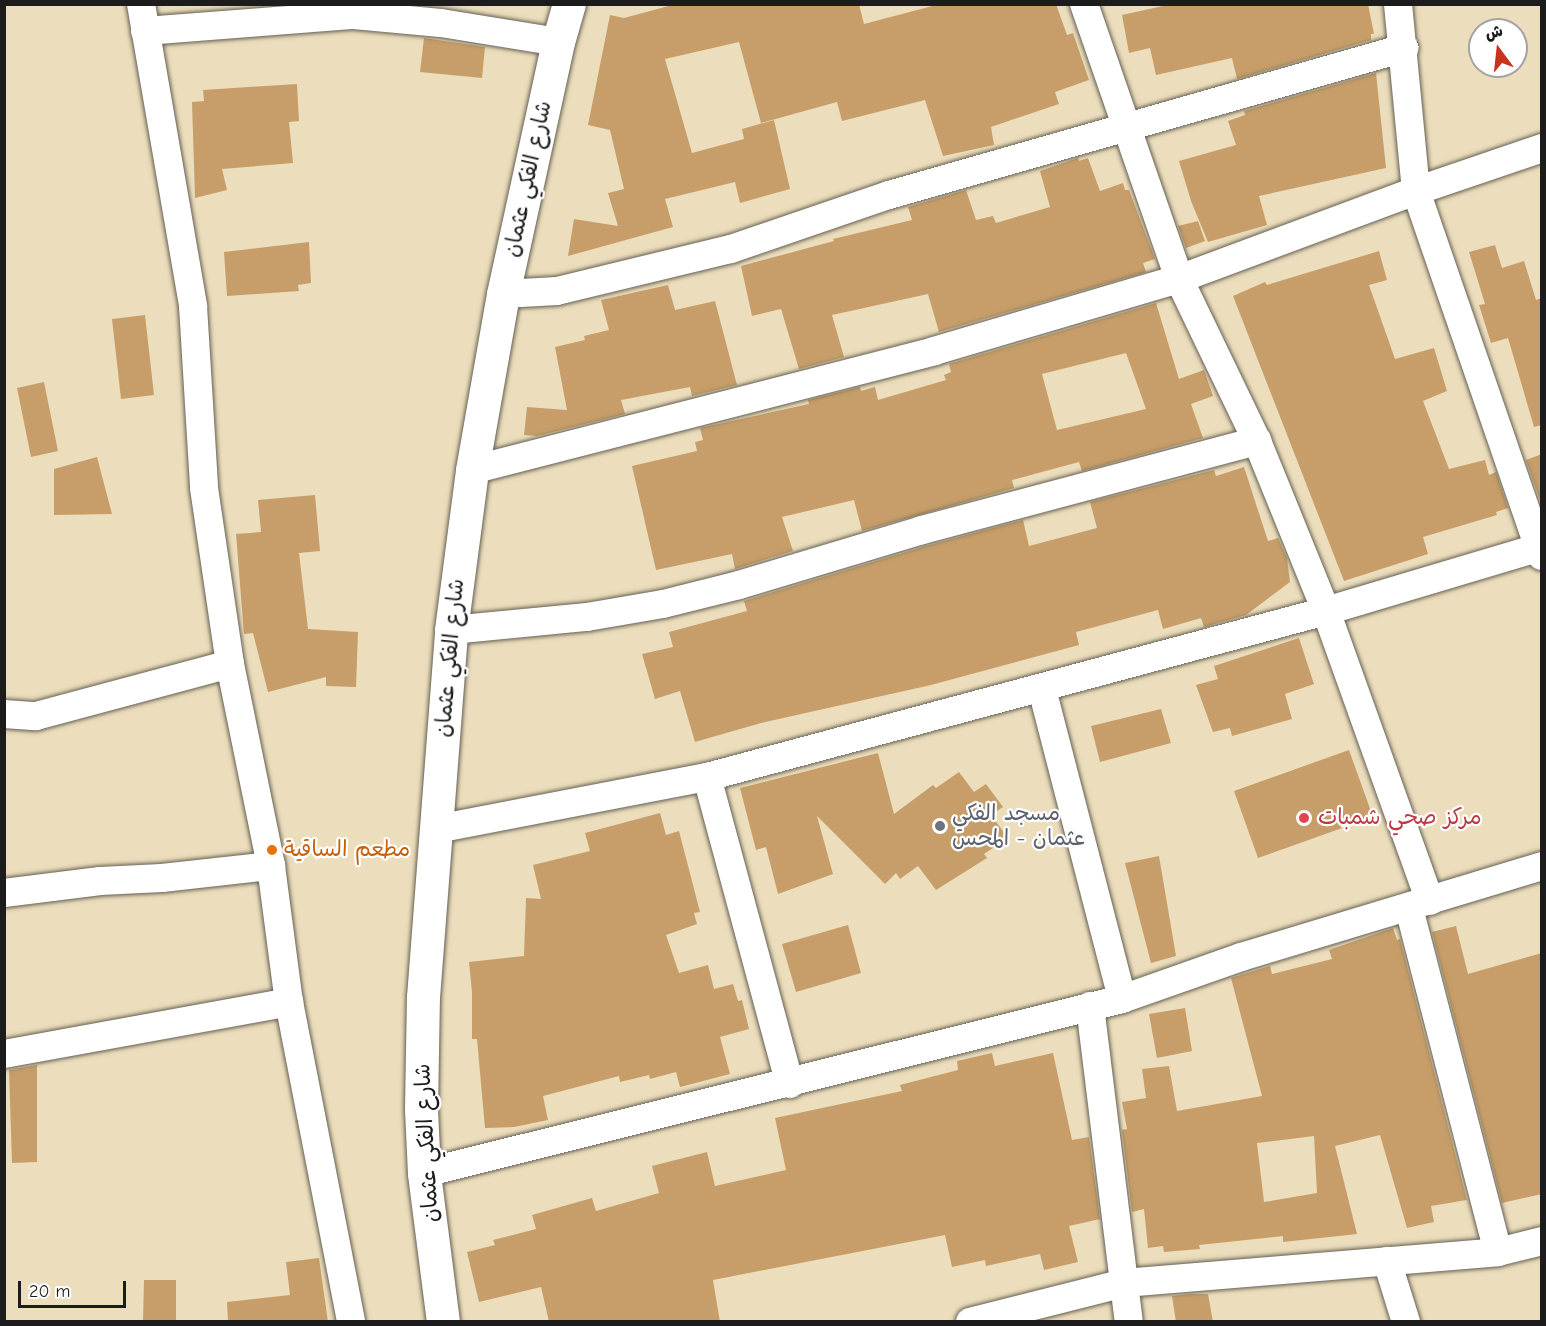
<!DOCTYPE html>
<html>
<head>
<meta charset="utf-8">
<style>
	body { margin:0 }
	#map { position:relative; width:1546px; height:1326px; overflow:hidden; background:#ecdebc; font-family:"Comic Neue","Playpen Sans Arabic",sans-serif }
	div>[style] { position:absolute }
	.building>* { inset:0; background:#c79e69 }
	.roads { filter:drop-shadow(0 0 2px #656054) drop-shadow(0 0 2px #656054) }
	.minor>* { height:28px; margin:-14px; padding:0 14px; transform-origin:14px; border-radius:14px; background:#fff }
	.tertiary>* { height:33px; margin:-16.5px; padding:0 16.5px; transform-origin:16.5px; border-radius:16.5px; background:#fff }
	.dots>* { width:16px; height:16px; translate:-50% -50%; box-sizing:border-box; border:3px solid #fff; border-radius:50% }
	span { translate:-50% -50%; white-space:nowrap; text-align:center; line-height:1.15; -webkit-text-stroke:4.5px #fff; paint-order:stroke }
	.street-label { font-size:22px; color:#1c1c1c }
	.worship-label { font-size:22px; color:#5b616d }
	.left { translate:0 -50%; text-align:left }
	.health-label { font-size:22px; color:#be3a42 }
	.food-label { font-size:22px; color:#c56008 }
	.frame { position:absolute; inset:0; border:6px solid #1c1c1c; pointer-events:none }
	.north { position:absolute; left:1468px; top:18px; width:60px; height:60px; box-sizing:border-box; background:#fff; border:2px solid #a4a4a4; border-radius:50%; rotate:345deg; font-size:16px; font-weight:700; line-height:24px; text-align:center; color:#1c1c1c }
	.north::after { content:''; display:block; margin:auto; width:21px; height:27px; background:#c8321e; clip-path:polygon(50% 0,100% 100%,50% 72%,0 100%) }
	.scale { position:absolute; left:18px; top:1281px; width:108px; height:27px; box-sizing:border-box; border:3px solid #1c1c1c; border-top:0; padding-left:8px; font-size:18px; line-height:21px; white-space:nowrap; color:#1c1c1c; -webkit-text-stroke:4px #fff; paint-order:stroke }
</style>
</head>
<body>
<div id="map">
	<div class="building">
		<i style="clip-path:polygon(676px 4px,859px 4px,864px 24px,940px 4px,1056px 4px,1067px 35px,1073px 33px,1089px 80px,1055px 92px,1059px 104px,991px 127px,994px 145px,943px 156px,925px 100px,842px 121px,837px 102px,761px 123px,739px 42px,665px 59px,692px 153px,744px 139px,742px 129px,774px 120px,790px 189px,740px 203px,735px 182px,665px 199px,673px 227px,568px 256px,574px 219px,618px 226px,608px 193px,624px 189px,610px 130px,588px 125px,610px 15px,624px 18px)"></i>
		<i style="clip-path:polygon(1172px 4px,1368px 4px,1374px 34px,1371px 34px,1371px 40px,1237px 79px,1232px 58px,1156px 75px,1150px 48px,1129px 53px,1122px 15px)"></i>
		<i style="clip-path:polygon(424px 38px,485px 47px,482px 78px,420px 72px)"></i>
		<i style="clip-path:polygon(1376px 73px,1386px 168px,1259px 196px,1267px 225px,1208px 242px,1191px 201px,1179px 161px,1236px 145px,1228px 121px,1245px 115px,1244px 111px)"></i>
		<i style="clip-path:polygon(297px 84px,299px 121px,289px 122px,293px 163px,222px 169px,227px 190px,195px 198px,192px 102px,204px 101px,203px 90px)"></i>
		<i style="clip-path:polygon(1078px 158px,1079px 161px,1088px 158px,1100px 191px,1123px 183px,1125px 190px,1129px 190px,1155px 259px,1143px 263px,1146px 272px,939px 332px,928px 294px,832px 315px,844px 357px,799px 369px,781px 309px,752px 316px,741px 266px,834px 241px,833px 239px,912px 220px,908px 207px,966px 190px,976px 220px,993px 216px,996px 223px,1050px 207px,1040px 171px)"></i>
		<i style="clip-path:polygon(1198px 221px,1205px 241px,1186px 248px,1178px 226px)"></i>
		<i style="clip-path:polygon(309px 242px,311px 283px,298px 285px,299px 291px,227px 296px,224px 252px)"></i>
		<i style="clip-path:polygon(1495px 245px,1502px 268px,1524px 261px,1536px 300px,1542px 298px,1542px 425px,1534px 427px,1508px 338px,1491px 343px,1479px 305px,1485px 304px,1469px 252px)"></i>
		<i style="clip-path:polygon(1379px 251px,1387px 280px,1369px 285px,1395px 359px,1434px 348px,1447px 391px,1423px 401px,1449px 469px,1485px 460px,1489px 475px,1496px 472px,1508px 508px,1496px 512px,1497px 515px,1423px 537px,1428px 554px,1344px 581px,1233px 296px,1265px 282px,1267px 285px)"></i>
		<i style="clip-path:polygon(668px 285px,675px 310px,715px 301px,737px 385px,692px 396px,690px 387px,621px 400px,625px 414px,537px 436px,524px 435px,527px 407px,567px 410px,555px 347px,585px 340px,584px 336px,609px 330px,601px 300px)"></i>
		<i style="clip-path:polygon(evenodd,1156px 303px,1179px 379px,1204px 370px,1213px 396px,1191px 404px,1203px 438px,1082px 471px,1079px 462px,1012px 480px,1014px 488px,862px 531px,854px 500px,782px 517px,793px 551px,735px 569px,732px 554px,656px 570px,632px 466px,697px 451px,695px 442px,703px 440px,700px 428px,809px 404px,808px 400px,860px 387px,861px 391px,875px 387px,878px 400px,946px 380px,944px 375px,951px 372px,949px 364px,1156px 303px,1126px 353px,1146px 409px,1057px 430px,1042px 374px,1126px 353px)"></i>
		<i style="clip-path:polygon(145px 315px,154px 395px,121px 399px,112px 319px)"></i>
		<i style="clip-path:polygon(44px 382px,58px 451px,31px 457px,17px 388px)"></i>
		<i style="clip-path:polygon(1542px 454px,1542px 499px,1540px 500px,1526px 460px)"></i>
		<i style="clip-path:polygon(97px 457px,112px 514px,54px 515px,54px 469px)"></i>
		<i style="clip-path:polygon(1244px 467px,1268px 541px,1278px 538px,1287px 558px,1290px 582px,1246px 615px,1204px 627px,1201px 618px,1163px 629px,1158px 610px,1076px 632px,1079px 645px,931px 685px,761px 723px,695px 742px,680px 691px,655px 699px,642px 654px,673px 647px,669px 632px,747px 611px,744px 601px,926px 546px,1023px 520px,1029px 546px,1097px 528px,1090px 502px,1214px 470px,1216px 476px)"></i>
		<i style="clip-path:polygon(315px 495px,320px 551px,299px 553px,308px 629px,358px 632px,356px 687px,326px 686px,326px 677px,268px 692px,253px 633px,244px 634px,236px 534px,261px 532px,258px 500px)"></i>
		<i style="clip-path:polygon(1299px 638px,1314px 684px,1285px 694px,1292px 719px,1232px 736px,1230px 728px,1213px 732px,1196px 685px,1218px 679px,1214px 666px)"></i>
		<i style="clip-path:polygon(1161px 709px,1171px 743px,1100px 762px,1091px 726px)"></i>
		<i style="clip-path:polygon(1349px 750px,1373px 817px,1258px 858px,1234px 791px)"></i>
		<i style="clip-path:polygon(878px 753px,894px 814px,933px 785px,936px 788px,959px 772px,974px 792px,986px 784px,1003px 807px,991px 815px,1008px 838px,984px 854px,987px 858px,936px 890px,918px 866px,900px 879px,896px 873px,885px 884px,817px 816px,833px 874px,778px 894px,766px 847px,756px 850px,740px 788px)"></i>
		<i style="clip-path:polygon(660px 813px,666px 835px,679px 831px,700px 912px,694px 913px,697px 924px,666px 935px,679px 973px,708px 965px,714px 989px,733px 984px,738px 1001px,742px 1000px,749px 1029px,720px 1037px,730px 1074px,680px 1087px,676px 1072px,650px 1079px,649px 1075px,620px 1082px,619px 1076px,543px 1096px,548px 1120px,514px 1127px,485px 1128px,477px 1039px,472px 1039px,472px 992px,469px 962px,524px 956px,526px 898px,541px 899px,533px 865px,590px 851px,585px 833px)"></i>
		<i style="clip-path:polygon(1159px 856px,1176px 956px,1151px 963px,1125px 863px)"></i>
		<i style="clip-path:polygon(848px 925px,861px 973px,796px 992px,782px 944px)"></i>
		<i style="clip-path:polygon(1456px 926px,1468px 974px,1542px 953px,1542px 1194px,1502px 1203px,1432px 932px)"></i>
		<i style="clip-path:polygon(evenodd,1393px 928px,1397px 940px,1400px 939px,1467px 1200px,1431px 1206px,1434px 1222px,1407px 1228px,1380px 1135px,1335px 1146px,1357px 1234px,1283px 1242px,1283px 1236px,1199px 1245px,1200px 1249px,1164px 1252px,1163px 1246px,1148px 1248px,1144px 1209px,1132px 1212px,1122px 1130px,1127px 1129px,1122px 1102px,1146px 1098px,1142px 1069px,1169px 1066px,1177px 1111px,1262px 1096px,1231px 978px,1270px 966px,1272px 974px,1332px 959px,1329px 950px,1393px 928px,1314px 1136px,1317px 1193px,1264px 1202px,1257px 1143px,1314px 1136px)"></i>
		<i style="clip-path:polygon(1185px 1008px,1192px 1051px,1157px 1058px,1149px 1014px)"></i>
		<i style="clip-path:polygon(992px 1053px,995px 1066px,1053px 1053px,1072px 1140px,1089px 1137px,1100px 1219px,1069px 1226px,1078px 1262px,1044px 1270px,1040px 1254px,986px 1266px,985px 1260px,952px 1267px,945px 1235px,713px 1280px,720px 1322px,549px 1322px,541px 1287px,479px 1302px,467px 1252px,495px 1245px,493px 1240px,536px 1229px,532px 1215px,592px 1198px,596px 1211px,659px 1193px,652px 1166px,707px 1152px,715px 1186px,786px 1170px,775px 1118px,902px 1091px,900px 1085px,958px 1070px,957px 1061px)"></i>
		<i style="clip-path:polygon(37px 1065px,37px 1162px,12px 1163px,9px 1070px)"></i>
		<i style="clip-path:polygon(319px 1258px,328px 1322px,228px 1322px,227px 1302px,290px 1295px,286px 1262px)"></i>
		<i style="clip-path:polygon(144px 1280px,176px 1280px,176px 1322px,143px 1322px)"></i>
		<i style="clip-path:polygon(1190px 1294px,1208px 1294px,1213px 1322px,1176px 1322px,1172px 1296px)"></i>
	</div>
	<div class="roads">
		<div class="minor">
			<i style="left:141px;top:4px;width:306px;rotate:80.2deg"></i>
			<i style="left:193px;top:306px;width:182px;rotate:86.5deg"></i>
			<i style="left:204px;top:488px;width:178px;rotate:81.6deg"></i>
			<i style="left:230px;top:664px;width:206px;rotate:78.5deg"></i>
			<i style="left:271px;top:866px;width:137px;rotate:82.5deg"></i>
			<i style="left:289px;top:1002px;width:326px;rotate:79deg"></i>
			<i style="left:1084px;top:4px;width:291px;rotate:70.9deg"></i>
			<i style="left:1179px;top:279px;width:180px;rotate:64.3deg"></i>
			<i style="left:1257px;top:441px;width:183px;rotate:67.9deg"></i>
			<i style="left:1326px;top:611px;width:308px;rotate:70.3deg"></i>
			<i style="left:1398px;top:4px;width:188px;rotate:84.5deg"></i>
			<i style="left:1416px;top:191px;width:386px;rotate:71deg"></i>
			<i style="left:145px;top:31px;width:210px;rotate:-4.4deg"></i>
			<i style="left:354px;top:15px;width:87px;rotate:5.3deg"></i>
			<i style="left:441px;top:23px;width:119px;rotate:9.2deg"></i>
			<i style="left:503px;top:294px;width:54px;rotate:-3.2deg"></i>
			<i style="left:557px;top:291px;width:179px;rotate:-13.6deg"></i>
			<i style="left:731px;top:249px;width:167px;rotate:-18.9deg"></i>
			<i style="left:889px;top:195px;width:536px;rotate:-15.93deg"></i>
			<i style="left:472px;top:470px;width:477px;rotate:-14.4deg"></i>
			<i style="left:934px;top:351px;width:255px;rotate:-16.4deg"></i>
			<i style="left:1179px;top:279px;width:253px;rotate:-20.4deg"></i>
			<i style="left:1416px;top:191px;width:133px;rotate:-18.8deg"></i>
			<i style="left:451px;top:630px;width:137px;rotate:-5.5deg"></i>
			<i style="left:587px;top:617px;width:77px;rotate:-9.7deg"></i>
			<i style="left:663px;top:604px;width:78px;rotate:-14deg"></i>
			<i style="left:739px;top:585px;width:191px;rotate:-16.7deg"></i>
			<i style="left:922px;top:530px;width:347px;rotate:-14.9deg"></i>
			<i style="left:1042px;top:689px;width:320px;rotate:75.5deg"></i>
			<i style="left:4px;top:714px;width:32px;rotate:4deg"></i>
			<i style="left:36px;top:716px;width:201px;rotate:-15deg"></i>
			<i style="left:707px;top:777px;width:318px;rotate:74.9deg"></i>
			<i style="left:436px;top:829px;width:276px;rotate:-10.9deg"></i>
			<i style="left:707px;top:777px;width:641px;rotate:-15.01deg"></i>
			<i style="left:1326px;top:611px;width:221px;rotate:-16.6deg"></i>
			<i style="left:4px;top:893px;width:97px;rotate:-7.1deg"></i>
			<i style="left:100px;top:881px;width:62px;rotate:-2.8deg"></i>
			<i style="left:162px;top:878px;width:110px;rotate:-6.3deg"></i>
			<i style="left:1409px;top:908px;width:355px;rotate:75.5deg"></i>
			<i style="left:1090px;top:1006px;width:318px;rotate:83deg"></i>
			<i style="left:4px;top:1054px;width:290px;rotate:-10.3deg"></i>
			<i style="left:424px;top:1173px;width:719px;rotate:-14deg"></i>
			<i style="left:1122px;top:999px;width:126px;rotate:-19.4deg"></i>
			<i style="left:1241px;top:957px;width:314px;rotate:-16.8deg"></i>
			<i style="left:1387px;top:1261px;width:64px;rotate:72.7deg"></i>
			<i style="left:970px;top:1322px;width:159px;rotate:-14.2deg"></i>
			<i style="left:1124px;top:1283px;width:375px;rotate:-4.7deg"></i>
			<i style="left:1498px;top:1252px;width:45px;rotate:-14deg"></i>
		</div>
		<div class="tertiary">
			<i style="left:443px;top:1322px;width:150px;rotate:-97.3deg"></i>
			<i style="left:424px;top:1173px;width:64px;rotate:-92.7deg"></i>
			<i style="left:421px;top:1109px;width:112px;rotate:-89deg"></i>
			<i style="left:423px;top:997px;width:368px;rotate:-85.6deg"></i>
			<i style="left:451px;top:630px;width:161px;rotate:-82.5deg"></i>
			<i style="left:472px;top:470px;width:179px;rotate:-80deg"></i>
			<i style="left:503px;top:294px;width:258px;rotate:-77.7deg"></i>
			<i style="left:558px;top:42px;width:40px;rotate:-74deg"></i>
		</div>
	</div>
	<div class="dots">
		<i style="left:1304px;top:818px;background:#e0444e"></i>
		<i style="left:940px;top:826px;background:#6b7280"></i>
		<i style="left:272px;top:850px;background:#e8710a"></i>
	</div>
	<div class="street-label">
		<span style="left:528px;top:179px;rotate:-78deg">شارع الفكي عثمان</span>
		<span style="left:450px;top:658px;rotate:-85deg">شارع الفكي عثمان</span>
		<span style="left:427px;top:1143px;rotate:-93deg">شارع الفكي عثمان</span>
	</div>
	<div class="worship-label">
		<span class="left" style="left:952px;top:826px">مسجد الفكي<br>عثمان - المحس</span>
	</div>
	<div class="health-label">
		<span class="left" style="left:1318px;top:818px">مركز صحي شمبات</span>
	</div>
	<div class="food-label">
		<span class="left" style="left:284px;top:850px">مطعم الساقية</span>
	</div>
	<div class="frame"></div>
	<div class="north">ش</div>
	<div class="scale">20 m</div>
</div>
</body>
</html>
